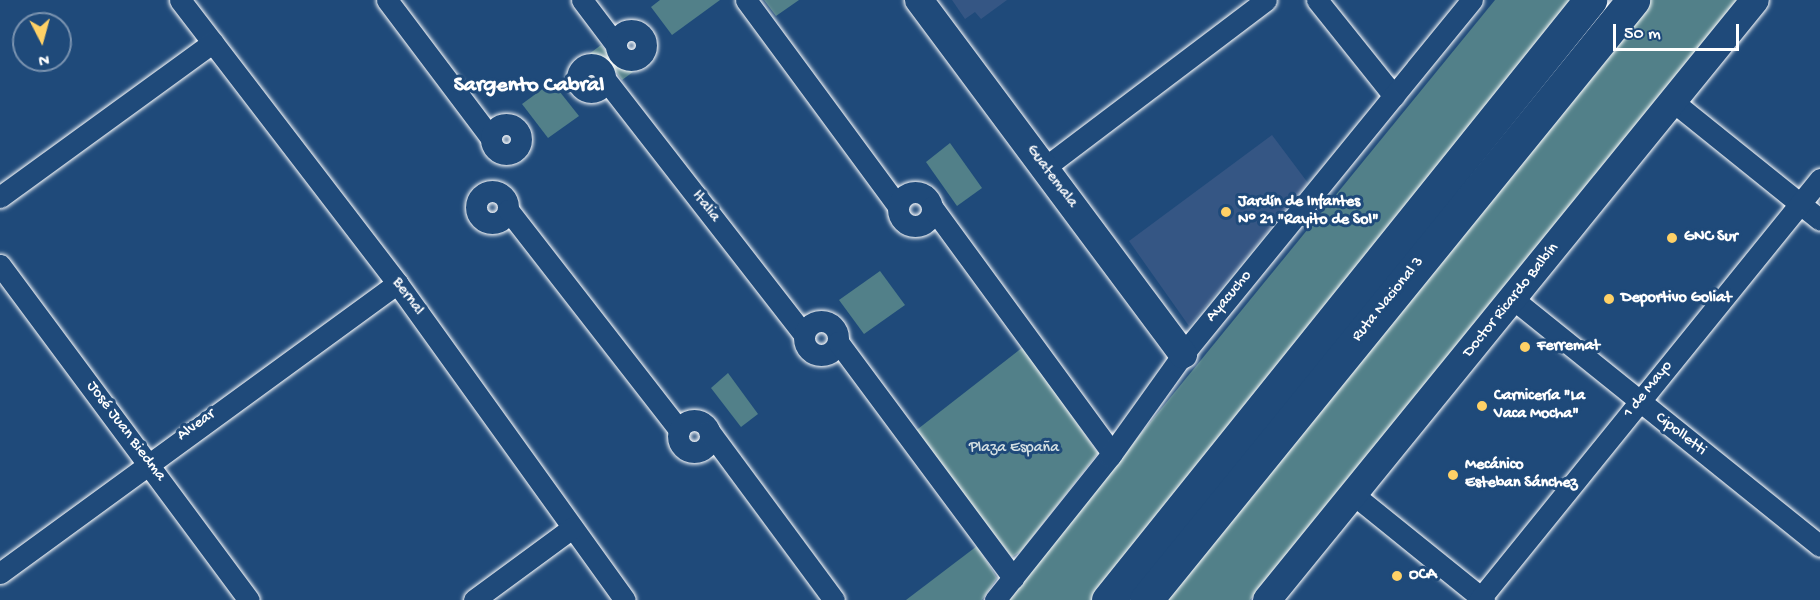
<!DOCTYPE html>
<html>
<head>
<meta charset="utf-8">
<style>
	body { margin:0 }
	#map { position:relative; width:1820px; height:600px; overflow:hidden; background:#1f4a7a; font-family:"Gochi Hand",sans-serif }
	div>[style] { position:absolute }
	.built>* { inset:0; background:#355684 }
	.green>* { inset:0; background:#528089 }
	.roads { filter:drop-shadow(0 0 2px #fff) drop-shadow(0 0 2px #fff) }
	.street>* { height:21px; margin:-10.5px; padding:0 10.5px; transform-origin:10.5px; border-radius:10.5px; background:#1f4a7a }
	.street>.ring { margin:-10.5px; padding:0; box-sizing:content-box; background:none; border:21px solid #1f4a7a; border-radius:50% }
	.secondary>* { height:28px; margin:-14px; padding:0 14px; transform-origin:14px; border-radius:14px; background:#1f4a7a }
	.highway>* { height:33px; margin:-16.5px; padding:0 16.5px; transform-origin:16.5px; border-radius:16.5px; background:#1f4a7a }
	.dots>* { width:16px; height:16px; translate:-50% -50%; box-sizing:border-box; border:3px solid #1f4a7a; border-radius:50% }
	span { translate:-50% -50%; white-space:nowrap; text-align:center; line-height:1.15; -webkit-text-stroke:6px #1f4a7a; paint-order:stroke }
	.street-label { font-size:16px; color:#fff }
	.poi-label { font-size:16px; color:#fff; font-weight:700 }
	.left { translate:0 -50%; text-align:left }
	.park-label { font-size:16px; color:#d4dfe2 }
	.district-label { font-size:22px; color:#fff; font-weight:700 }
	.north { position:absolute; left:12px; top:12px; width:60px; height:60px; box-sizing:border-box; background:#1f4a7a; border:2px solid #7992af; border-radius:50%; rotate:174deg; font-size:16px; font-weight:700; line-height:24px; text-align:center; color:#fff }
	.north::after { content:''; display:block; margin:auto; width:21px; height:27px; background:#ffd166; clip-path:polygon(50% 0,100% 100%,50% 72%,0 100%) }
	.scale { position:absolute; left:1613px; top:24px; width:126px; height:27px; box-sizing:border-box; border:3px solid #fff; border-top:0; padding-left:8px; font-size:18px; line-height:21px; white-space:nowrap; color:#fff; -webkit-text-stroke:4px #1f4a7a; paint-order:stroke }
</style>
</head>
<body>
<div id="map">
	<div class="built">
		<i style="clip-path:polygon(952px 0,1007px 0,981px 19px,975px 12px,965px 19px)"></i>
		<i style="clip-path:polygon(1272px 135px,1308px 183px,1189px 326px,1129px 241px)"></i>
	</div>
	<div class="green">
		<i style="clip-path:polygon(660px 0,720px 0,672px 35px,651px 7px)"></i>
		<i style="clip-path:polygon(764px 0,799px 0,776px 16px)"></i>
		<i style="clip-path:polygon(1495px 0,1578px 0,1094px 600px,1005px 600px)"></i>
		<i style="clip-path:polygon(1646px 0,1737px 0,1250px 600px,1158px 600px)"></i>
		<i style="clip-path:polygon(601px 45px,617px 64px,633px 72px,622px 80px,608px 61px,585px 57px)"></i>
		<i style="clip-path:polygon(552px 82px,579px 116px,548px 138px,522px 104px)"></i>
		<i style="clip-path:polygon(950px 143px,982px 188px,957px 206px,926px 162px)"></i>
		<i style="clip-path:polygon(880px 271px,905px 305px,864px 334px,839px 300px)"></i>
		<i style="clip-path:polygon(1023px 347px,1098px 453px,1021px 551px,1012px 557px,914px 432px)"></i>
		<i style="clip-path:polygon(728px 373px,758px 414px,741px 427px,711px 388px)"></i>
		<i style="clip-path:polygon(977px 546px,997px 578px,982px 600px,906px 600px)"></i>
	</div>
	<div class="roads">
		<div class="street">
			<i style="left:180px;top:0;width:357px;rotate:52.5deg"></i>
			<i style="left:397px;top:283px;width:390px;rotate:54.3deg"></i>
			<i style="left:387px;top:0;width:173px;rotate:53deg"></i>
			<i style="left:582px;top:0;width:56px;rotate:52.9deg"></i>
			<i style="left:746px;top:0;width:256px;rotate:53.6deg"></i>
			<i style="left:1317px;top:0;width:123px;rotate:51.3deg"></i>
			<i class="ring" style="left:616px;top:30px;width:9px;height:9px"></i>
			<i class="ring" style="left:577px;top:64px;width:7px;height:7px"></i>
			<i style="left:605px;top:79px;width:324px;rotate:52.1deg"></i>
			<i style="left:1671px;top:100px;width:191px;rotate:38.8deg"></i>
			<i class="ring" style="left:491px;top:124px;width:9px;height:9px"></i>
			<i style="left:1044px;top:168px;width:278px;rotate:-37.1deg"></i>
			<i class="ring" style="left:476px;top:191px;width:11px;height:11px"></i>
			<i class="ring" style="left:898px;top:192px;width:13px;height:13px"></i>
			<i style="left:0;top:197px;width:263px;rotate:-36deg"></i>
			<i style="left:932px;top:207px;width:305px;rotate:53.8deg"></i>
			<i style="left:508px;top:210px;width:279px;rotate:52.1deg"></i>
			<i style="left:0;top:265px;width:417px;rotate:53.4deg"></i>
			<i style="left:1513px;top:299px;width:394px;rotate:38.8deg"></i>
			<i class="ring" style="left:804px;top:321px;width:13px;height:13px"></i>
			<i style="left:838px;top:342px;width:294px;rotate:53.4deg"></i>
			<i class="ring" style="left:678px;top:420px;width:11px;height:11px"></i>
			<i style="left:709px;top:431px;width:210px;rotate:53.5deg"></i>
			<i style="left:1354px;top:495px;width:167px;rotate:38.9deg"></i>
			<i style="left:0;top:573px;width:492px;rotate:-36.1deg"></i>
			<i style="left:474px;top:600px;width:122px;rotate:-36.3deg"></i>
			<i style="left:995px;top:600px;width:184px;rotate:-51.4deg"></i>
			<i style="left:1110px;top:456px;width:125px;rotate:-54.4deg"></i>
			<i style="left:1183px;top:354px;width:457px;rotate:-50.8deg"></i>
			<i style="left:1479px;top:600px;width:542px;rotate:-50.99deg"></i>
		</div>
		<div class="secondary">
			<i style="left:919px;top:0;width:442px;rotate:53.3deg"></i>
			<i style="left:1267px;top:600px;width:773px;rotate:-50.88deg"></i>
		</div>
		<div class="highway">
			<i style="left:1108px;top:600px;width:770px;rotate:-51.22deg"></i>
			<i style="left:1146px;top:600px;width:773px;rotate:-50.93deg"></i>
		</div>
	</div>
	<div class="dots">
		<i style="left:1226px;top:212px;background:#ffd166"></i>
		<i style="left:1672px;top:238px;background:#ffd166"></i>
		<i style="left:1609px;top:299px;background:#ffd166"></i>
		<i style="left:1525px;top:347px;background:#ffd166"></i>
		<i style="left:1482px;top:406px;background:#ffd166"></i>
		<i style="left:1453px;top:475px;background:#ffd166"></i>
		<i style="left:1397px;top:576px;background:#ffd166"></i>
	</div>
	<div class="street-label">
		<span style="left:1051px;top:177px;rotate:53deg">Guatemala</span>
		<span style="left:705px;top:207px;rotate:52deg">Italia</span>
		<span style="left:407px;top:297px;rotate:54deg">Bernal</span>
		<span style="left:1230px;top:297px;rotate:-50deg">Ayacucho</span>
		<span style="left:1389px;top:300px;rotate:-51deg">Ruta Nacional 3</span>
		<span style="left:1512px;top:301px;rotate:-51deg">Doctor Ricardo Balbín</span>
		<span style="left:1649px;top:390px;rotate:-51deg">1 de Mayo</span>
		<span style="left:197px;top:426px;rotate:-36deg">Alvear</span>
		<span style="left:125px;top:432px;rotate:53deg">José Juan Biedma</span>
		<span style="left:1680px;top:435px;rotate:38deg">Cipolletti</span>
	</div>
	<div class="poi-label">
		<span class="left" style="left:1238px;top:212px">Jardín de Infantes<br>N° 21 "Rayito de Sol"</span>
		<span class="left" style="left:1684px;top:238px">GNC Sur</span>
		<span class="left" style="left:1621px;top:299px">Deportivo Goliat</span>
		<span class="left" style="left:1537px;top:347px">Ferremat</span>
		<span class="left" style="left:1494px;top:406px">Carnicería "La<br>Vaca Mocha"</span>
		<span class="left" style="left:1465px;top:475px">Mecánico<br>Esteban Sánchez</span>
		<span class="left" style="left:1409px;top:576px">OCA</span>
	</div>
	<div class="park-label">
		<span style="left:1014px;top:449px">Plaza España</span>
	</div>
	<div class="district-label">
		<span style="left:529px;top:87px">Sargento Cabral</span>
	</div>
	<div class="north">N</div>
	<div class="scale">50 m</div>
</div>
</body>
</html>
